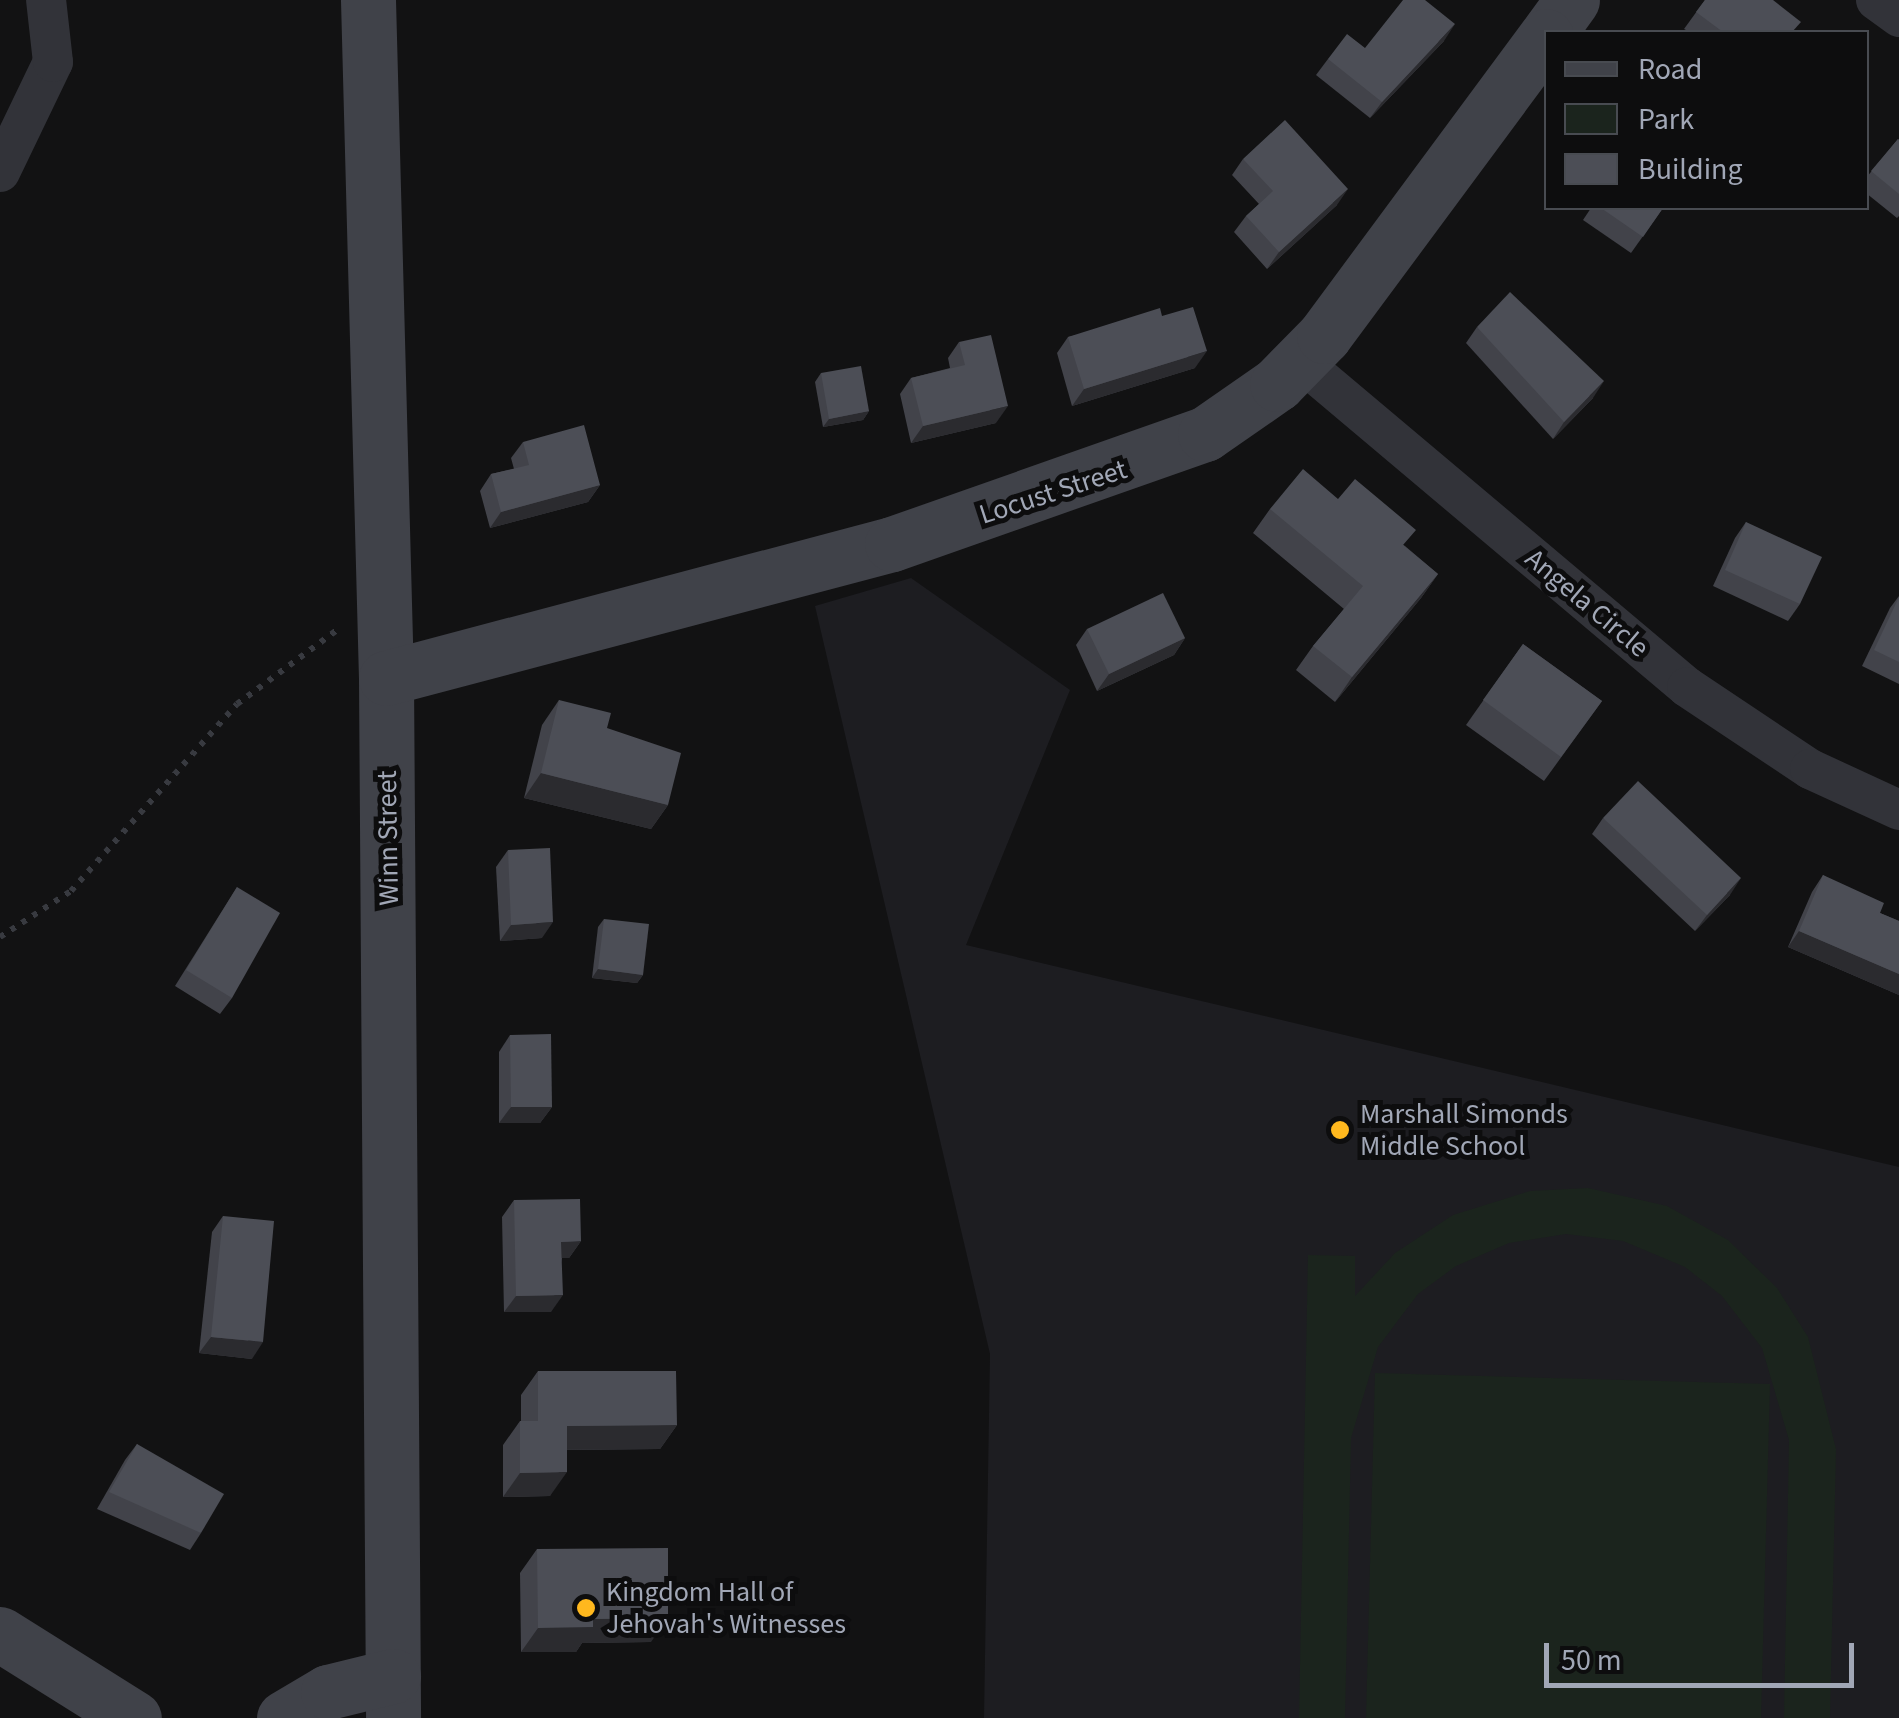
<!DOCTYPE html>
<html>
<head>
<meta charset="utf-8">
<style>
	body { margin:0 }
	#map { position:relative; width:1899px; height:1718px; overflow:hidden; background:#121213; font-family:"Source Sans 3",sans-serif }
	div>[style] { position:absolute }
	.built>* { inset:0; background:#1d1d21 }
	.green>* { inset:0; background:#1b241d }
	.path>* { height:6px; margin-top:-3px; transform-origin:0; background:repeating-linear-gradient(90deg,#383a40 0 5px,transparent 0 13px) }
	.street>* { height:40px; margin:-20px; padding:0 20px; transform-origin:20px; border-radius:20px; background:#323339 }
	.secondary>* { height:55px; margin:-27.5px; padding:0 27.5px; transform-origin:27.5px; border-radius:27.5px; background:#404249 }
	.wall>* { inset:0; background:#42434a }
	.shaded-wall>* { inset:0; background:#2b2b2f }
	.building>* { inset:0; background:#4c4e56 }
	.dots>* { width:28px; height:28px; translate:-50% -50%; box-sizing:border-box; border:5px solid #0d0d0e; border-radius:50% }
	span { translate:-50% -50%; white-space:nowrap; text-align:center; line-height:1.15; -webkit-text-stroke:10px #0d0d0e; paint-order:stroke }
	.street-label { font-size:28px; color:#a1a7b6 }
	.poi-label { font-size:28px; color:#a1a7b6 }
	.left { translate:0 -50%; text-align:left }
	.legend { position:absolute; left:1544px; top:30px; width:325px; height:180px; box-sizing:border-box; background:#0d0d0e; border:2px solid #484b51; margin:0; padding:12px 18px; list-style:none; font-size:30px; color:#a1a7b6 }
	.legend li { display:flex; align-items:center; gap:20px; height:50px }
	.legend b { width:50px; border:2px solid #484b51 }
	.scale { position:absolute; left:1544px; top:1643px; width:310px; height:45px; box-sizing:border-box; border:5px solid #a1a7b6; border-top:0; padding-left:12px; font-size:30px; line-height:35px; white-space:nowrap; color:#a1a7b6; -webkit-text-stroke:8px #0d0d0e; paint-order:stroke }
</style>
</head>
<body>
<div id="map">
	<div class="built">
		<i style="clip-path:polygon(911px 578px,1070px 690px,966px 945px,1899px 1167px,1899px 1718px,984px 1718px,990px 1354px,815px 606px)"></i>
	</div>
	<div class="green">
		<i style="clip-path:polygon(1588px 1188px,1667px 1206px,1728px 1240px,1777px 1288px,1808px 1337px,1836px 1449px,1830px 1718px,1784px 1718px,1789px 1440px,1762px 1348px,1722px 1296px,1685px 1267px,1623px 1241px,1566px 1234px,1509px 1243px,1456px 1266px,1418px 1294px,1378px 1347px,1351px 1438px,1345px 1718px,1299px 1718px,1308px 1255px,1355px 1256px,1355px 1296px,1395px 1253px,1453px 1215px,1530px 1191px)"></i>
		<i style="clip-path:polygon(1375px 1373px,1770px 1384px,1761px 1718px,1366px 1718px)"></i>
	</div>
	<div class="path">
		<i style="left:0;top:937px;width:85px;rotate:-32.9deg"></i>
		<i style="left:71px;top:891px;width:250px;rotate:-48.4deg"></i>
		<i style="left:237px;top:704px;width:124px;rotate:-36.5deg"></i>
	</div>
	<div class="street">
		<i style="left:1876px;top:0;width:29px;rotate:36deg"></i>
		<i style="left:0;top:172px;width:122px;rotate:-64.3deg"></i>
		<i style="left:53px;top:62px;width:62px;rotate:-96.4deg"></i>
		<i style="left:1300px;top:361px;width:506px;rotate:40.11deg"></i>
		<i style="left:1687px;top:687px;width:148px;rotate:33.7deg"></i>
		<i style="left:1810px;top:769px;width:98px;rotate:24.7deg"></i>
	</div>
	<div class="secondary">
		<i style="left:368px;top:0;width:678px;rotate:88.48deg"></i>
		<i style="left:386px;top:678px;width:1040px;rotate:89.61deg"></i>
		<i style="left:1549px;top:32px;width:39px;rotate:-54deg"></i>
		<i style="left:386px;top:678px;width:523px;rotate:-14.83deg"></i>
		<i style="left:892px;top:544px;width:332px;rotate:-19.4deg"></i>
		<i style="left:1205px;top:434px;width:88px;rotate:-34.8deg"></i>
		<i style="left:1277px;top:384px;width:67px;rotate:-45.6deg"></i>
		<i style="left:1324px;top:336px;width:373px;rotate:-53.5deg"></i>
		<i style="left:0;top:1634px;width:158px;rotate:32.1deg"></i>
		<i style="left:284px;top:1718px;width:51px;rotate:-30.6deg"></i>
		<i style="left:328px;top:1692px;width:67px;rotate:-13.8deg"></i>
	</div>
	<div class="wall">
		<i style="clip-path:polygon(1705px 0,1793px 32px,1690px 32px,1684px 29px)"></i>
		<i style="clip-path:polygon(1444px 41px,1370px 118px,1316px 75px,1328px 59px,1365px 48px)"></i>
		<i style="clip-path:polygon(1898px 139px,1899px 140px,1899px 216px,1897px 218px,1866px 193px,1866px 178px)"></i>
		<i style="clip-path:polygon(1243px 159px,1337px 205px,1267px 269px,1234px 232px,1246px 216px,1259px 204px,1232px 175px)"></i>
		<i style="clip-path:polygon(1591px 208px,1663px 208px,1631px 253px,1583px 220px)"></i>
		<i style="clip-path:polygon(1162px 316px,1195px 368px,1072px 406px,1057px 353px,1068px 337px)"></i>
		<i style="clip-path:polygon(1477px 327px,1593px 398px,1553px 439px,1466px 343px)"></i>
		<i style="clip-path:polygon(959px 342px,996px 423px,911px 443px,900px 394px,911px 378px,950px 368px,948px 358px)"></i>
		<i style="clip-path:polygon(821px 373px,869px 411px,863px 420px,823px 427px,815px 382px)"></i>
		<i style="clip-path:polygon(523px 442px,600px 485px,588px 502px,490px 528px,480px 491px,491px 474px,514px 469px,511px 458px)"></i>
		<i style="clip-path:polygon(1338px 499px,1405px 546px,1438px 574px,1421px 598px,1335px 702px,1296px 670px,1313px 646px,1344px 609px,1253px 533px,1270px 509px)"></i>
		<i style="clip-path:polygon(1746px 522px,1800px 604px,1788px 621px,1713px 586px,1735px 538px)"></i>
		<i style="clip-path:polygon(1899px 596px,1899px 684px,1862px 666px,1890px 608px)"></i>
		<i style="clip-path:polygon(1087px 629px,1185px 638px,1174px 655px,1097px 691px,1076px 645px)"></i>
		<i style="clip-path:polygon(1523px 644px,1602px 701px,1544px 781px,1466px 725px)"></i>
		<i style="clip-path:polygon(559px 700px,668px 805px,651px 829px,524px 798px,542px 725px)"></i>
		<i style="clip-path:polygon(1603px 818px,1730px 895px,1695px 931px,1592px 834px)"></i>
		<i style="clip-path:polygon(508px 850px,542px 938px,500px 941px,496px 867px)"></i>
		<i style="clip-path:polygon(1823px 875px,1880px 913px,1899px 921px,1899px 995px,1788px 947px,1812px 892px)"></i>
		<i style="clip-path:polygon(237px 887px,232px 998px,220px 1014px,175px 986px)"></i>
		<i style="clip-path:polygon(604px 919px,643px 975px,637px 983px,592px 978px,598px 927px)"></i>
		<i style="clip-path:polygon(510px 1035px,552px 1107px,540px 1123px,499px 1123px,499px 1052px)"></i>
		<i style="clip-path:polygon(514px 1200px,581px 1241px,569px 1258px,562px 1258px,551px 1312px,504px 1312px,502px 1217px)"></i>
		<i style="clip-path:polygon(223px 1216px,252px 1359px,199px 1353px,212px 1232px)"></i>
		<i style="clip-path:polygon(538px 1371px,677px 1425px,660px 1449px,567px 1450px,550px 1496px,503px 1497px,503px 1445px,520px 1421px,521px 1421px,521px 1395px)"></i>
		<i style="clip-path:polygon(137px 1444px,201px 1533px,190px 1550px,97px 1509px,125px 1460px)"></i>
		<i style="clip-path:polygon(537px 1549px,651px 1642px,582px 1643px,576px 1652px,521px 1652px,520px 1573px)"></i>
	</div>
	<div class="shaded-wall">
		<i style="clip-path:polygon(1455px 24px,1444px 41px,1370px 118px,1382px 102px)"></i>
		<i style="clip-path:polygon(1348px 189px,1337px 205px,1267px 269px,1279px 252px)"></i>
		<i style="clip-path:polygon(1207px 351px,1195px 368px,1072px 406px,1084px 389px)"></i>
		<i style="clip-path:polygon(1604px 381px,1593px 398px,1553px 439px,1564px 422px)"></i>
		<i style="clip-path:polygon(1008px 406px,996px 423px,911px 443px,923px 426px)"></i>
		<i style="clip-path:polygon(869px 411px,863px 420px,823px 427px,829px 419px)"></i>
		<i style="clip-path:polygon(600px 485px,588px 502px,490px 528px,501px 512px)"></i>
		<i style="clip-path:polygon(1438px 574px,1421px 598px,1335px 702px,1352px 677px)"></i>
		<i style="clip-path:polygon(1185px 638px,1174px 655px,1097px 691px,1109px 674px)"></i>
		<i style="clip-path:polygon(541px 773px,668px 805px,651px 829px,524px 798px)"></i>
		<i style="clip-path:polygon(1741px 878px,1730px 895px,1695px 931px,1707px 915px)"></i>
		<i style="clip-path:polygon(553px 922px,542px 938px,500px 941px,511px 925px)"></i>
		<i style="clip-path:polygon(1799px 931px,1899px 974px,1899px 995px,1788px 947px)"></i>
		<i style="clip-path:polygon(598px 969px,643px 975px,637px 983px,592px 978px)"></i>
		<i style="clip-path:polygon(511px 1107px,552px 1107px,540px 1123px,499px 1123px)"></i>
		<i style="clip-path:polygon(581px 1241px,569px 1258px,550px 1258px,561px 1242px)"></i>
		<i style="clip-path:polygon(563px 1295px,551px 1312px,504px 1312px,516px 1296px)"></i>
		<i style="clip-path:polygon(211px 1337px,263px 1342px,252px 1359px,199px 1353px)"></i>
		<i style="clip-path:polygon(677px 1425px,660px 1449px,550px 1450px,567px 1426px)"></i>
		<i style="clip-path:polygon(567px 1472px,550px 1496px,503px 1497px,520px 1473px)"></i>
		<i style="clip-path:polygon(668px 1618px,651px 1642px,582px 1643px,576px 1652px,521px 1652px,538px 1628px,593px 1619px)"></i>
	</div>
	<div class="building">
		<i style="clip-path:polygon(1403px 0,1425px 0,1455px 24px,1382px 102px,1328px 59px,1347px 34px,1365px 48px)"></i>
		<i style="clip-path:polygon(1705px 0,1773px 0,1801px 22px,1792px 32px,1723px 32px,1696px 12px)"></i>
		<i style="clip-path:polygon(1285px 120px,1348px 189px,1279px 252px,1246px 216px,1273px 191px,1243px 159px)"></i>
		<i style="clip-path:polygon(1898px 139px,1899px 140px,1899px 194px,1871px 171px)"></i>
		<i style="clip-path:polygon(1601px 208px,1663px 208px,1643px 237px)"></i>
		<i style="clip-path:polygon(1510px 292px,1604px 381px,1564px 422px,1477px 327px)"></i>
		<i style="clip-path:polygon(1193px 307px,1207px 351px,1084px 389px,1068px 337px,1160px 308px,1162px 316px)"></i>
		<i style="clip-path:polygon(991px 335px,1008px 406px,923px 426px,911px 378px,965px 365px,959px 342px)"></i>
		<i style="clip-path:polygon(861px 366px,869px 411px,829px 419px,821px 373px)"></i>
		<i style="clip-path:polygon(584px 425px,600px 485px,501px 512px,491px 474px,529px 465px,523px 442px)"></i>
		<i style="clip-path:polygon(1303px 469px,1338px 499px,1355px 479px,1416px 530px,1403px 545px,1438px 574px,1352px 677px,1313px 646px,1363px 586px,1270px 509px)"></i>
		<i style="clip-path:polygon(1746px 522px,1822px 557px,1800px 604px,1725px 570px)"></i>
		<i style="clip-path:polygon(1163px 593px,1185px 638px,1109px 674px,1087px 629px)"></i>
		<i style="clip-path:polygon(1899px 597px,1899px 662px,1874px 650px)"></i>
		<i style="clip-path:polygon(1523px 644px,1602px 701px,1561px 757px,1483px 700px)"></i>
		<i style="clip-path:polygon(559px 700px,611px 713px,607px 728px,681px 753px,668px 805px,541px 773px)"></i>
		<i style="clip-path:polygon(1638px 781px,1741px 878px,1707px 915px,1603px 818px)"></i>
		<i style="clip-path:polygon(550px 848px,553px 922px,511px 925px,508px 850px)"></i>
		<i style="clip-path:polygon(1823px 875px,1884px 903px,1880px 913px,1899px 921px,1899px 974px,1799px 931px)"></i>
		<i style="clip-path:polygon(237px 887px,280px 913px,232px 998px,186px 970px)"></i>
		<i style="clip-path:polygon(604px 919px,649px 924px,643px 975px,598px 969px)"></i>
		<i style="clip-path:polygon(551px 1034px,552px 1107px,511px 1107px,510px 1035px)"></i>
		<i style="clip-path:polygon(580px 1199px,581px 1241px,561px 1242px,563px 1295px,516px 1296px,514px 1200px)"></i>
		<i style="clip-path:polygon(223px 1216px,274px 1221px,263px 1342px,211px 1337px)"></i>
		<i style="clip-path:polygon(538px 1371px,676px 1371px,677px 1425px,567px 1426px,567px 1472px,520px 1473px,520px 1421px,538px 1421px)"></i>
		<i style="clip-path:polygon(137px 1444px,224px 1494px,201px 1533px,109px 1492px)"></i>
		<i style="clip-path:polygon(668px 1548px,668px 1618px,593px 1619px,593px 1627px,538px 1628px,537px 1549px)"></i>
	</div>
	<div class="dots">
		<i style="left:1340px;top:1130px;background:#ffb81e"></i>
		<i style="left:586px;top:1608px;background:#ffb81e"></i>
	</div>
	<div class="street-label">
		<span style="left:1053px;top:492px;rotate:-18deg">Locust Street</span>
		<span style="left:1587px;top:603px;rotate:40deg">Angela Circle</span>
		<span style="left:388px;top:838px;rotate:-91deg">Winn Street</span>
	</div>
	<div class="poi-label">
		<span class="left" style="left:1360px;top:1130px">Marshall Simonds<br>Middle School</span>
		<span class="left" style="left:606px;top:1608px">Kingdom Hall of<br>Jehovah's Witnesses</span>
	</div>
	<ul class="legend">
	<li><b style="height:12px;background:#404249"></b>Road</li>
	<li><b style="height:28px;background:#1b241d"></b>Park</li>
	<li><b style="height:28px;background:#4c4e56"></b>Building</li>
	</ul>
	<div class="scale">50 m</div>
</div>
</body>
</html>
